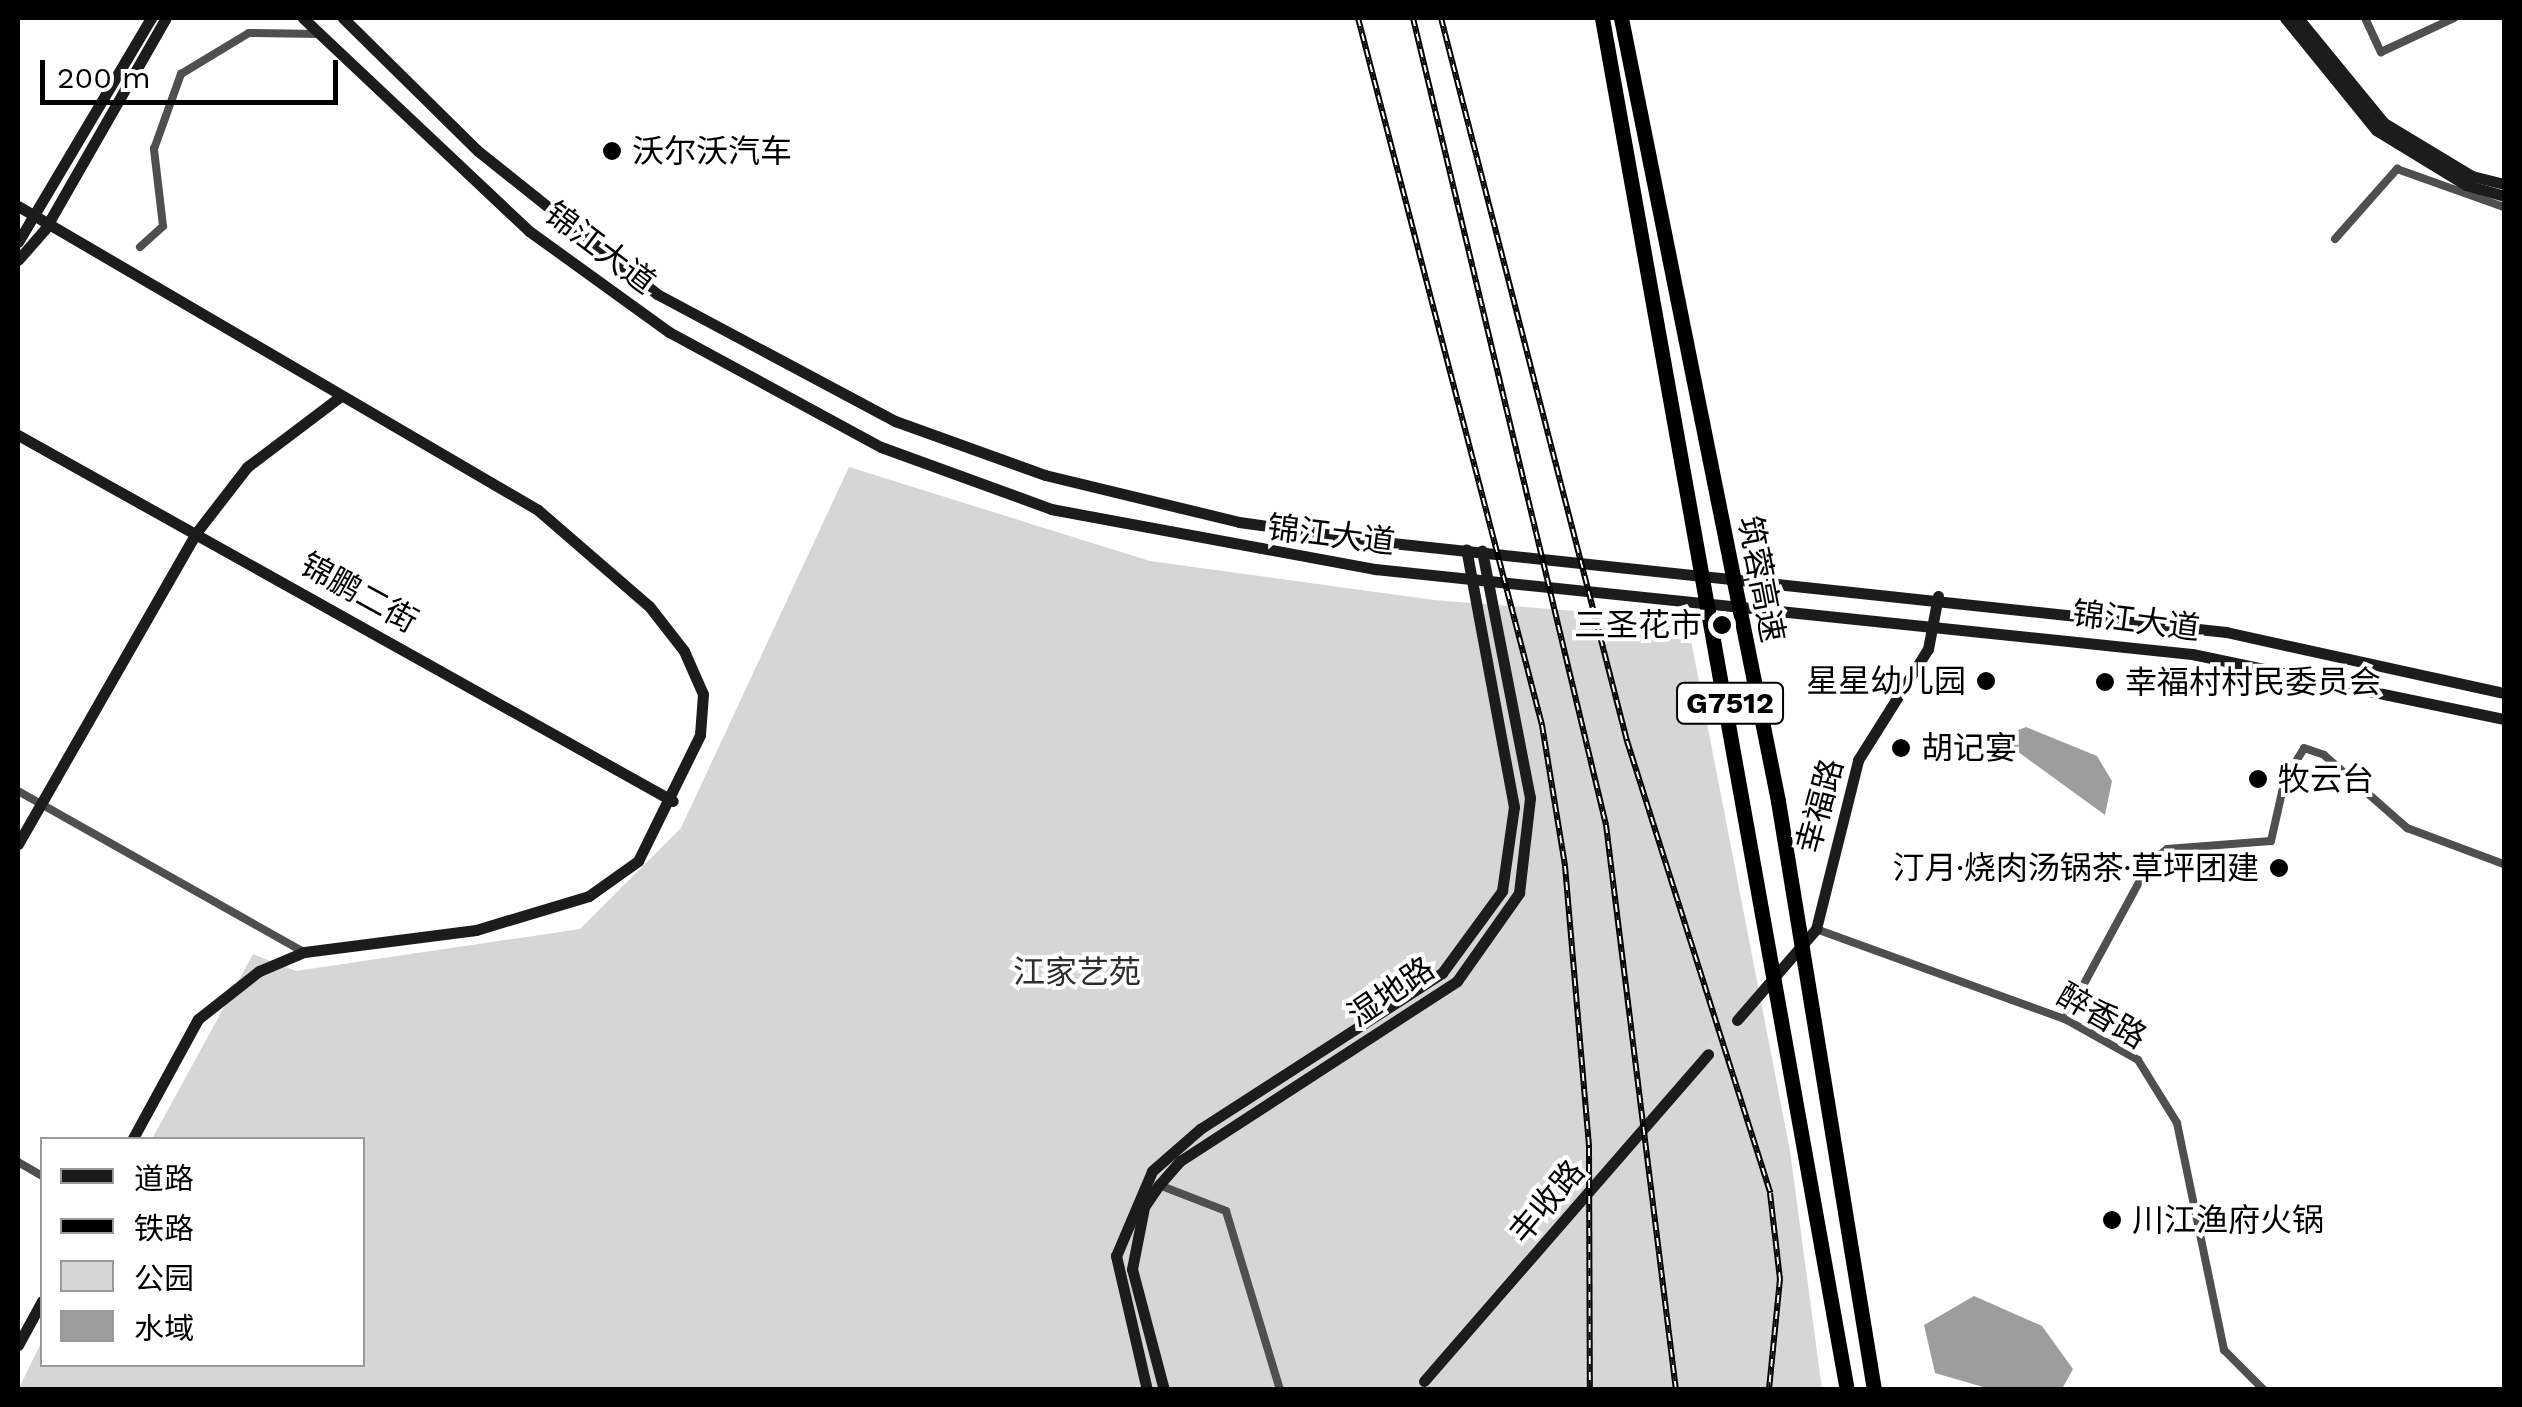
<!DOCTYPE html>
<html>
<head>
<meta charset="utf-8">
<style>
	body { margin:0 }
	#map { position:relative; width:2522px; height:1407px; overflow:hidden; background:#fff; font-family:"Work Sans","Noto Sans SC",sans-serif }
	div>[style] { position:absolute }
	.green>* { inset:0; background:#d6d6d6 }
	.water>* { inset:0; background:#9d9d9d }
	.secondary-tunnel>* { height:11px; margin-top:-5.5px; transform-origin:0; background:repeating-linear-gradient(90deg,#d9d9d9 0 11px,transparent 0 16.5px) }
	.street>* { height:8px; margin:-4px; padding:0 4px; transform-origin:4px; border-radius:4px; background:#4f4f4f }
	.secondary>* { height:11px; margin:-5.5px; padding:0 5.5px; transform-origin:5.5px; border-radius:5.5px; background:#1c1c1c }
	.highway>* { height:15px; margin:-7.5px; padding:0 7.5px; transform-origin:7.5px; border-radius:7.5px; background:#000 }
	.rail>* { height:6px; margin-top:-3px; transform-origin:0; background:repeating-linear-gradient(90deg,#fff 0 8px,#000 0 16px); box-sizing:border-box; border-block:2px solid #000 }
	.dots>* { width:28px; height:28px; translate:-50% -50%; box-sizing:border-box; border:5px solid #fff; border-radius:50% }
	span { translate:-50% -50%; white-space:nowrap; text-align:center; line-height:1.15; -webkit-text-stroke:8px #fff; paint-order:stroke }
	.shield-label span { padding:2px 8px; background:#fff; border:2px solid; border-radius:8px; -webkit-text-stroke-width:0 }
	.shield-label { font-size:30px; color:#000; font-weight:700 }
	.poi-label { font-size:32px; color:#000 }
	.left { translate:0 -50%; text-align:left }
	.right { translate:-100% -50%; text-align:right }
	.street-label { font-size:32px; color:#000 }
	.park-label { font-size:32px; color:#2d2d2d }
	.frame { position:absolute; inset:0; border:20px solid #000; pointer-events:none }
	.legend { position:absolute; left:40px; top:1137px; width:325px; height:230px; box-sizing:border-box; background:#fff; border:2px solid #999; margin:0; padding:12px 18px; list-style:none; font-size:30px; color:#000 }
	.legend li { display:flex; align-items:center; gap:20px; height:50px }
	.legend b { width:50px; border:2px solid #999 }
	.scale { position:absolute; left:40px; top:60px; width:298px; height:45px; box-sizing:border-box; border:5px solid #000; border-top:0; padding-left:12px; font-size:30px; line-height:35px; white-space:nowrap; color:#000; -webkit-text-stroke:8px #fff; paint-order:stroke }
</style>
</head>
<body>
<div id="map">
	<div class="green">
		<i style="clip-path:polygon(849px 467px,1150px 561px,1434px 600px,1687px 620px,1790px 1151px,1822px 1389px,18px 1390px,42px 1341px,42px 1364px,362px 1364px,362px 1140px,152px 1139px,253px 954px,296px 971px,580px 929px,681px 828px)"></i>
	</div>
	<div class="water">
		<i style="clip-path:polygon(2026px 727px,2097px 756px,2112px 781px,2105px 815px,1999px 738px)"></i>
		<i style="clip-path:polygon(1974px 1296px,2042px 1326px,2073px 1369px,2062px 1389px,1990px 1389px,1935px 1373px,1924px 1325px)"></i>
	</div>
	<div class="secondary-tunnel">
		<i style="left:1708px;top:1054px;width:45px;rotate:-49.5deg"></i>
	</div>
	<div class="street">
		<i style="left:2365px;top:18px;width:38px;rotate:65deg"></i>
		<i style="left:2381px;top:52px;width:81px;rotate:-25deg"></i>
		<i style="left:2335px;top:239px;width:94px;rotate:-48.5deg"></i>
		<i style="left:2397px;top:169px;width:114px;rotate:19.6deg"></i>
		<i style="left:140px;top:247px;width:31px;rotate:-42deg"></i>
		<i style="left:163px;top:226px;width:78px;rotate:-96.7deg"></i>
		<i style="left:154px;top:149px;width:80px;rotate:-70.2deg"></i>
		<i style="left:181px;top:74px;width:79px;rotate:-31.1deg"></i>
		<i style="left:249px;top:33px;width:71px;rotate:0.8deg"></i>
		<i style="left:18px;top:791px;width:328px;rotate:29.4deg"></i>
		<i style="left:1816px;top:929px;width:265px;rotate:19.9deg"></i>
		<i style="left:2065px;top:1019px;width:84px;rotate:29.3deg"></i>
		<i style="left:2138px;top:1060px;width:74px;rotate:58.2deg"></i>
		<i style="left:2177px;top:1123px;width:232px;rotate:78.3deg"></i>
		<i style="left:2224px;top:1350px;width:57px;rotate:45deg"></i>
		<i style="left:2065px;top:1019px;width:179px;rotate:-61.6deg"></i>
		<i style="left:2150px;top:862px;width:21px;rotate:-37deg"></i>
		<i style="left:2167px;top:849px;width:104px;rotate:-4.4deg"></i>
		<i style="left:2271px;top:841px;width:64px;rotate:-77.3deg"></i>
		<i style="left:2285px;top:779px;width:36px;rotate:-58deg"></i>
		<i style="left:2304px;top:748px;width:21px;rotate:19deg"></i>
		<i style="left:2324px;top:755px;width:111px;rotate:41.3deg"></i>
		<i style="left:2407px;top:828px;width:103px;rotate:20.4deg"></i>
		<i style="left:18px;top:1162px;width:28px;rotate:30deg"></i>
		<i style="left:1159px;top:1185px;width:72px;rotate:21.2deg"></i>
		<i style="left:1226px;top:1211px;width:187px;rotate:73.2deg"></i>
	</div>
	<div class="secondary">
		<i style="left:303px;top:18px;width:311px;rotate:43.3deg"></i>
		<i style="left:529px;top:231px;width:173px;rotate:35.8deg"></i>
		<i style="left:669px;top:332px;width:241px;rotate:28.5deg"></i>
		<i style="left:881px;top:447px;width:181px;rotate:20deg"></i>
		<i style="left:1051px;top:509px;width:330px;rotate:10.5deg"></i>
		<i style="left:1375px;top:569px;width:821px;rotate:5.94deg"></i>
		<i style="left:2192px;top:654px;width:319px;rotate:11.8deg"></i>
		<i style="left:343px;top:18px;width:190px;rotate:44.6deg"></i>
		<i style="left:478px;top:151px;width:229px;rotate:38.6deg"></i>
		<i style="left:657px;top:294px;width:270px;rotate:28.1deg"></i>
		<i style="left:895px;top:421px;width:159px;rotate:19.8deg"></i>
		<i style="left:1045px;top:475px;width:200px;rotate:13.6deg"></i>
		<i style="left:1239px;top:522px;width:154px;rotate:7.8deg"></i>
		<i style="left:1392px;top:543px;width:839px;rotate:6.09deg"></i>
		<i style="left:2226px;top:632px;width:285px;rotate:12.4deg"></i>
		<i style="left:2285px;top:18px;width:144px;rotate:50.9deg"></i>
		<i style="left:2376px;top:130px;width:105px;rotate:31.4deg"></i>
		<i style="left:2466px;top:185px;width:40px;rotate:16deg"></i>
		<i style="left:2298px;top:18px;width:136px;rotate:50.7deg"></i>
		<i style="left:2384px;top:123px;width:103px;rotate:31.1deg"></i>
		<i style="left:2472px;top:176px;width:33px;rotate:14deg"></i>
		<i style="left:18px;top:206px;width:602px;rotate:30.31deg"></i>
		<i style="left:538px;top:510px;width:147px;rotate:40.9deg"></i>
		<i style="left:649px;top:606px;width:57px;rotate:52.1deg"></i>
		<i style="left:684px;top:651px;width:47px;rotate:66.2deg"></i>
		<i style="left:703px;top:694px;width:41px;rotate:94.2deg"></i>
		<i style="left:700px;top:735px;width:140px;rotate:116.2deg"></i>
		<i style="left:638px;top:861px;width:60px;rotate:144.5deg"></i>
		<i style="left:589px;top:896px;width:118px;rotate:163.3deg"></i>
		<i style="left:476px;top:930px;width:173px;rotate:172.7deg"></i>
		<i style="left:304px;top:952px;width:49px;rotate:157.1deg"></i>
		<i style="left:259px;top:971px;width:78px;rotate:141.8deg"></i>
		<i style="left:198px;top:1019px;width:138px;rotate:118.6deg"></i>
		<i style="left:18px;top:242px;width:261px;rotate:-59.3deg"></i>
		<i style="left:18px;top:260px;width:41px;rotate:-48.9deg"></i>
		<i style="left:45px;top:229px;width:243px;rotate:-60.2deg"></i>
		<i style="left:18px;top:435px;width:750px;rotate:29.2deg"></i>
		<i style="left:18px;top:844px;width:358px;rotate:-60.2deg"></i>
		<i style="left:196px;top:533px;width:83px;rotate:-52.3deg"></i>
		<i style="left:247px;top:467px;width:118px;rotate:-37.1deg"></i>
		<i style="left:1737px;top:1020px;width:121px;rotate:-49deg"></i>
		<i style="left:1816px;top:929px;width:174px;rotate:-76deg"></i>
		<i style="left:1858px;top:760px;width:131px;rotate:-57.8deg"></i>
		<i style="left:1928px;top:649px;width:54px;rotate:-79.3deg"></i>
		<i style="left:18px;top:1345px;width:50px;rotate:-61.4deg"></i>
		<i style="left:1424px;top:1381px;width:433px;rotate:-49deg"></i>
		<i style="left:1147px;top:1390px;width:138px;rotate:-103deg"></i>
		<i style="left:1116px;top:1256px;width:92px;rotate:-67deg"></i>
		<i style="left:1152px;top:1171px;width:64px;rotate:-41.2deg"></i>
		<i style="left:1200px;top:1129px;width:288px;rotate:-32.8deg"></i>
		<i style="left:1442px;top:973px;width:102px;rotate:-53.8deg"></i>
		<i style="left:1502px;top:891px;width:85px;rotate:-81.9deg"></i>
		<i style="left:1514px;top:807px;width:262px;rotate:-100.5deg"></i>
		<i style="left:1164px;top:1390px;width:125px;rotate:-104.8deg"></i>
		<i style="left:1132px;top:1269px;width:63px;rotate:-79deg"></i>
		<i style="left:1144px;top:1207px;width:27px;rotate:-56deg"></i>
		<i style="left:1159px;top:1185px;width:32px;rotate:-49deg"></i>
		<i style="left:1180px;top:1161px;width:330px;rotate:-33deg"></i>
		<i style="left:1457px;top:981px;width:108px;rotate:-54.8deg"></i>
		<i style="left:1519px;top:893px;width:96px;rotate:-83.4deg"></i>
		<i style="left:1530px;top:798px;width:252px;rotate:-101deg"></i>
	</div>
	<div class="highway">
		<i style="left:1602px;top:18px;width:1394px;rotate:79.88deg"></i>
		<i style="left:1621px;top:18px;width:799px;rotate:78.66deg"></i>
		<i style="left:1778px;top:801px;width:597px;rotate:80.74deg"></i>
	</div>
	<div class="rail">
		<i style="left:1358px;top:18px;width:731px;rotate:75.41deg"></i>
		<i style="left:1542px;top:725px;width:143px;rotate:80.7deg"></i>
		<i style="left:1565px;top:866px;width:283px;rotate:85.1deg"></i>
		<i style="left:1589px;top:1148px;width:242px;rotate:89.8deg"></i>
		<i style="left:1413px;top:18px;width:830px;rotate:76.55deg"></i>
		<i style="left:1606px;top:825px;width:569px;rotate:82.94deg"></i>
		<i style="left:1441px;top:18px;width:747px;rotate:75.57deg"></i>
		<i style="left:1627px;top:741px;width:474px;rotate:72.4deg"></i>
		<i style="left:1770px;top:1193px;width:87px;rotate:83.4deg"></i>
		<i style="left:1780px;top:1279px;width:112px;rotate:95.7deg"></i>
	</div>
	<div class="dots">
		<i style="left:612px;top:151px;background:#000"></i>
		<i style="left:1722px;top:625px;background:#000"></i>
		<i style="left:1986px;top:681px;background:#000"></i>
		<i style="left:2105px;top:682px;background:#000"></i>
		<i style="left:1901px;top:748px;background:#000"></i>
		<i style="left:2258px;top:779px;background:#000"></i>
		<i style="left:2279px;top:868px;background:#000"></i>
		<i style="left:2112px;top:1220px;background:#000"></i>
	</div>
	<div class="shield-label">
		<span style="left:1730px;top:703px">G7512</span>
	</div>
	<div class="poi-label">
		<span class="left" style="left:632px;top:151px">沃尔沃汽车</span>
		<span class="right" style="left:1702px;top:625px">三圣花市</span>
		<span class="right" style="left:1966px;top:681px">星星幼儿园</span>
		<span class="left" style="left:2125px;top:682px">幸福村村民委员会</span>
		<span class="left" style="left:1921px;top:748px">胡记宴</span>
		<span class="left" style="left:2278px;top:779px">牧云台</span>
		<span class="right" style="left:2259px;top:868px">汀月·烧肉汤锅茶·草坪团建</span>
		<span class="left" style="left:2132px;top:1220px">川江渔府火锅</span>
	</div>
	<div class="street-label">
		<span style="left:600px;top:248px;rotate:37deg">锦江大道</span>
		<span style="left:1331px;top:535px;rotate:7deg">锦江大道</span>
		<span style="left:1761px;top:579px;rotate:79deg">筑蓉高速</span>
		<span style="left:359px;top:593px;rotate:29deg">锦鹏二街</span>
		<span style="left:2136px;top:621px;rotate:7deg">锦江大道</span>
		<span style="left:1820px;top:806px;rotate:-75deg">幸福路</span>
		<span style="left:1391px;top:992px;rotate:-34deg">湿地路</span>
		<span style="left:2102px;top:1016px;rotate:30deg">醉香路</span>
		<span style="left:1547px;top:1202px;rotate:-50deg">丰收路</span>
	</div>
	<div class="park-label">
		<span style="left:1077px;top:972px">江家艺苑</span>
	</div>
	<div class="frame"></div>
	<ul class="legend">
	<li><b style="height:12px;background:#1c1c1c"></b>道路</li>
	<li><b style="height:12px;background:#000"></b>铁路</li>
	<li><b style="height:28px;background:#d6d6d6"></b>公园</li>
	<li><b style="height:28px;background:#9d9d9d"></b>水域</li>
	</ul>
	<div class="scale">200 m</div>
</div>
</body>
</html>
